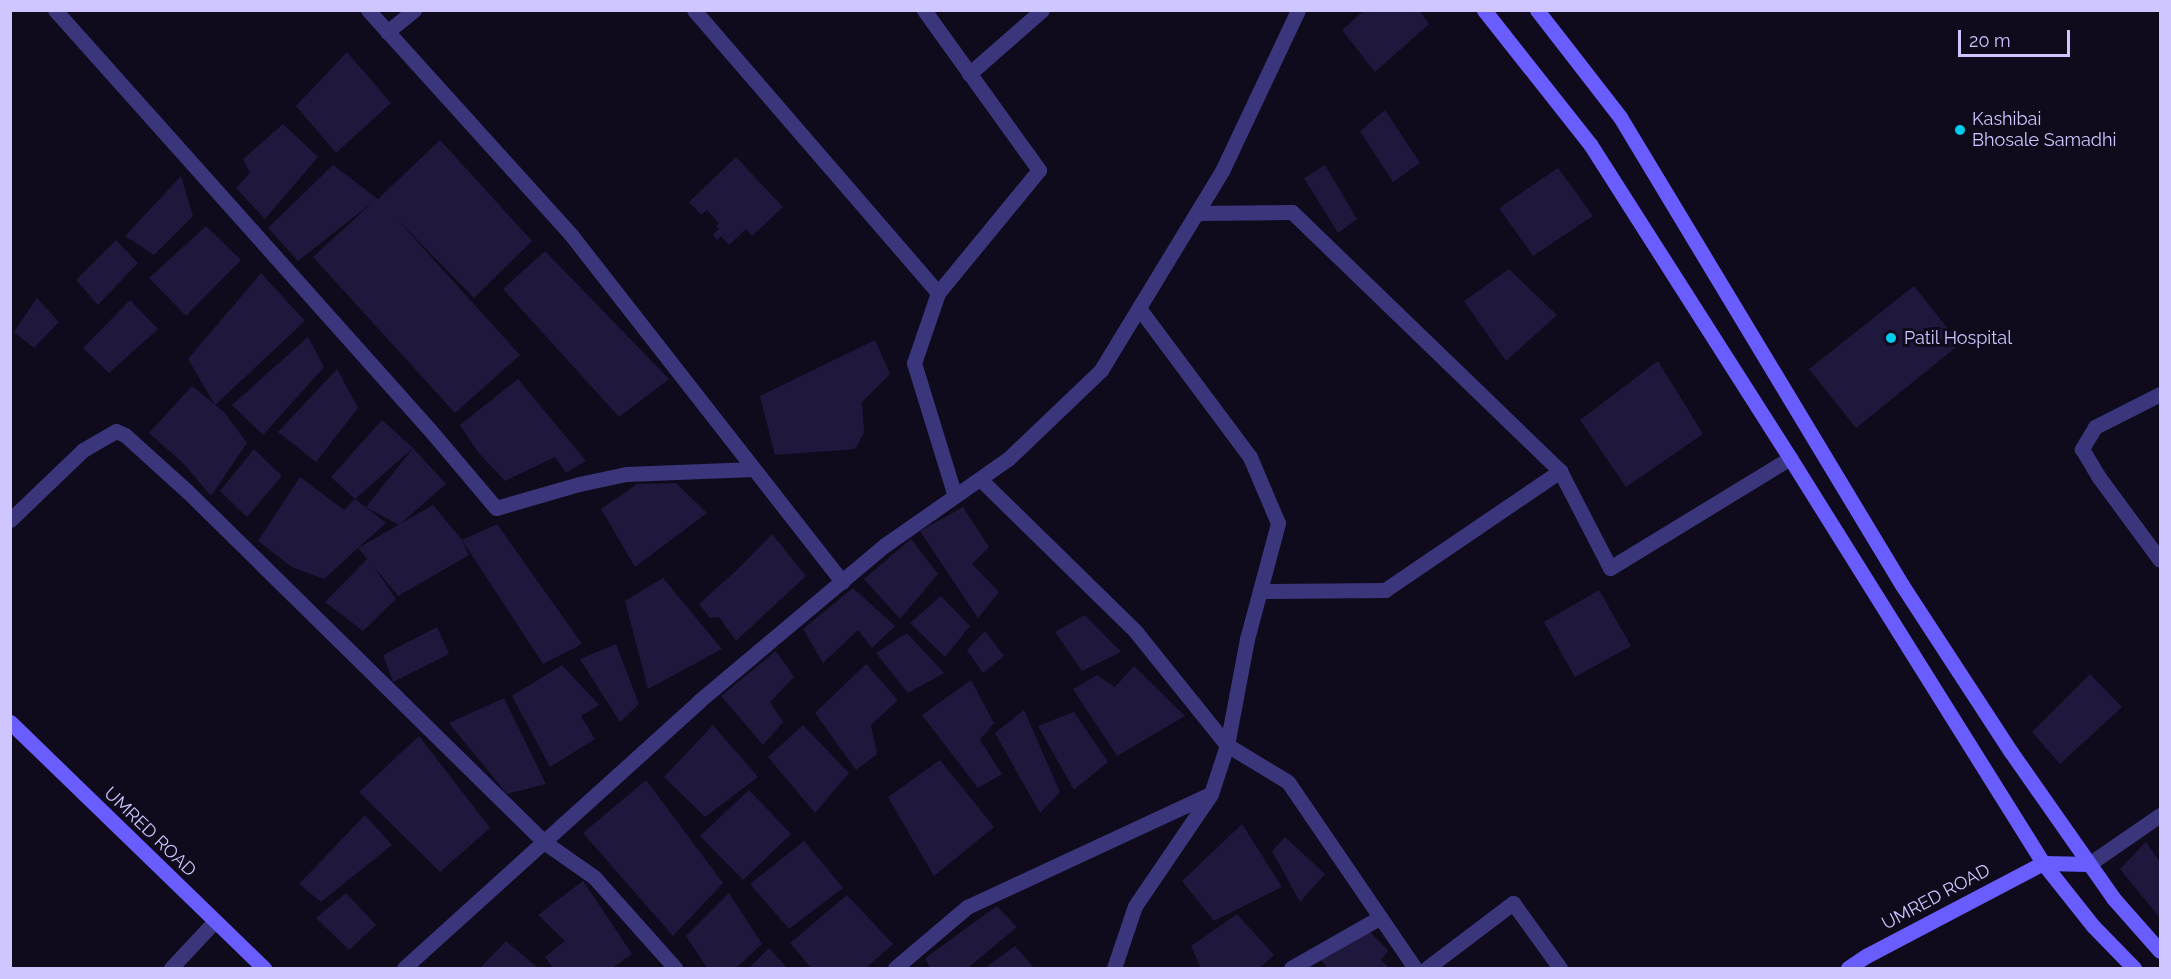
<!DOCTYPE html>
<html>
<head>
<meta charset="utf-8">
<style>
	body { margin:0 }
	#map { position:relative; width:2171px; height:979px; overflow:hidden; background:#0f0b1c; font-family:Raleway,sans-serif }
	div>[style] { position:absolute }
	.building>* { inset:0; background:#20173d }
	.lane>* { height:15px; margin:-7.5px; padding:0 7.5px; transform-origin:7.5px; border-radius:7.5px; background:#3b357c }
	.street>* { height:15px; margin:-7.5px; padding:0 7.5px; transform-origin:7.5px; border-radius:7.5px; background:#3b357c }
	.secondary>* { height:15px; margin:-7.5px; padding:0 7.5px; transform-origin:7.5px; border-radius:7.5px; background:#695dff }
	.dots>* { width:16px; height:16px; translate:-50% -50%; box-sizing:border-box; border:3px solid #0f0b1c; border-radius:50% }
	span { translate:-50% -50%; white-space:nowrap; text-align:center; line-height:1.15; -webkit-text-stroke:6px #0f0b1c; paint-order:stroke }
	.poi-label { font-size:18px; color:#cfc6ff }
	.left { translate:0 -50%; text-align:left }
	.street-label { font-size:18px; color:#cfc6ff }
	.frame { position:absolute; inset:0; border:12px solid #cfc6ff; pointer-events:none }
	.scale { position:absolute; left:1958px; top:30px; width:112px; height:27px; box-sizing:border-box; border:3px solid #cfc6ff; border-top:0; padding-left:8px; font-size:18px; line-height:21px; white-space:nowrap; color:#cfc6ff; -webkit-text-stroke:4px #0f0b1c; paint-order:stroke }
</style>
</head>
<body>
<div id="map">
	<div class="building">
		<i style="clip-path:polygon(1365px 10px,1419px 10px,1429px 24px,1375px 72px,1342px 30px)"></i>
		<i style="clip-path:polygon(347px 52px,391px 103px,336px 153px,296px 106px)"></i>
		<i style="clip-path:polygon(1385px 110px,1420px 163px,1393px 182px,1360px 131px)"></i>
		<i style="clip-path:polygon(283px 124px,318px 157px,265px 219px,236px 188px,250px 173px,243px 159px)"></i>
		<i style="clip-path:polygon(440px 140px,532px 241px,474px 298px,394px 216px,520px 355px,455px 413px,313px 257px,373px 202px,298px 261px,268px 228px,333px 165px,378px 199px)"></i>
		<i style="clip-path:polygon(736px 157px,783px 207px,752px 236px,746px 229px,729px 245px,721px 236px,717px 240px,713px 235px,719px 229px,716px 226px,719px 223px,707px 210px,701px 215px,689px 202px)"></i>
		<i style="clip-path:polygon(1325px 165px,1357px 219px,1338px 233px,1304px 178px)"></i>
		<i style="clip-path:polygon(1558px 168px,1593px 216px,1533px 256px,1499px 208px)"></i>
		<i style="clip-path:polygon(181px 176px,193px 216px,154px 255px,125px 236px)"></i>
		<i style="clip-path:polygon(206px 226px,241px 260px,186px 316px,149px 278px)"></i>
		<i style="clip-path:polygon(116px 240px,138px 263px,98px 305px,76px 280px)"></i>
		<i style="clip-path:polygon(545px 251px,669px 379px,619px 417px,503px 289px)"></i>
		<i style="clip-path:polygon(1509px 269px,1557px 315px,1506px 361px,1464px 301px)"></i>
		<i style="clip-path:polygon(261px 273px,305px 321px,215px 405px,188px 359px)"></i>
		<i style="clip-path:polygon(1914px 286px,1960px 344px,1856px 428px,1809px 369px)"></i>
		<i style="clip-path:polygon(37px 298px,59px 322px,34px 348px,14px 332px)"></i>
		<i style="clip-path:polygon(130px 300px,158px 329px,109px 373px,83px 348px)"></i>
		<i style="clip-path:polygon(308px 337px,324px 367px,263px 435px,232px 405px)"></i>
		<i style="clip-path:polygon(875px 340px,890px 374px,862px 402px,864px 433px,855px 449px,775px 455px,760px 396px)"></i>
		<i style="clip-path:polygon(1658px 361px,1703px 434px,1626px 487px,1580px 420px)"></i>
		<i style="clip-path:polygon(337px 369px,358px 408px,316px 462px,278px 432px)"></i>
		<i style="clip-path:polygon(518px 379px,586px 461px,566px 473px,555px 457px,505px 481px,478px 452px,460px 425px)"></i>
		<i style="clip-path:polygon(192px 386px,224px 412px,247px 443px,211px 496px,183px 463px,149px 433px)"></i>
		<i style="clip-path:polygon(382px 420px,413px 448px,355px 499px,331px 477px)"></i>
		<i style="clip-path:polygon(413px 448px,446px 484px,399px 525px,366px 507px)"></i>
		<i style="clip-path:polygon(254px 449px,282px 476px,247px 517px,220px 491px)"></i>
		<i style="clip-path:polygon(300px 477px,344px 510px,355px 499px,386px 523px,358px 548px,433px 505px,462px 540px,469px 555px,398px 596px,372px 564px,396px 599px,363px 631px,325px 602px,367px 559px,358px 548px,324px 579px,292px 567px,258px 541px)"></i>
		<i style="clip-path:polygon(676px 483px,707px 513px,635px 567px,601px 509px,637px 484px)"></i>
		<i style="clip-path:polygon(963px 507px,989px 547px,972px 564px,999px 592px,978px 618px,920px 531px)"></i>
		<i style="clip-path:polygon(497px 524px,582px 644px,543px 664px,462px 540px)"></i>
		<i style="clip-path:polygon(772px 534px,806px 576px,736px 641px,719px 617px,710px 618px,699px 604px,739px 568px)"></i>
		<i style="clip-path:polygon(911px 539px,938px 574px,900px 619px,864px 579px)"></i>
		<i style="clip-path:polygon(663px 578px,722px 649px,648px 689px,625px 601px)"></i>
		<i style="clip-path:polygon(853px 588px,895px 626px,872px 648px,858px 630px,823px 663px,803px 629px)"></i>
		<i style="clip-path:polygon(1599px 590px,1631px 646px,1575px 677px,1544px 622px)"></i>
		<i style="clip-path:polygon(941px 596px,970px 626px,945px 657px,910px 623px)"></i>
		<i style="clip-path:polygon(1085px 615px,1121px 652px,1082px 671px,1055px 632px)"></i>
		<i style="clip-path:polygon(437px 627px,449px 654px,393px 682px,383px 655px)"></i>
		<i style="clip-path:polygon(985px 631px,1004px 656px,983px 673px,967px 650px)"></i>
		<i style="clip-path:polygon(907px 633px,944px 673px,908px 693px,876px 653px)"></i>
		<i style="clip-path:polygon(616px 644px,639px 704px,620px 722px,580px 659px)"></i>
		<i style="clip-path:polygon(776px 651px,794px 677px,770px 702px,783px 722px,763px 745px,721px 696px)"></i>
		<i style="clip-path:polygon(866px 664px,898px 700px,871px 725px,877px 754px,856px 770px,815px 713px)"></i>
		<i style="clip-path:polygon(562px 665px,599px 705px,581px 716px,595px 739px,550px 767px,512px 696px)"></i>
		<i style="clip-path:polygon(1134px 666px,1185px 716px,1117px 756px,1073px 689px,1097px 675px,1115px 687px)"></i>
		<i style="clip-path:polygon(2090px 674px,2122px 707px,2060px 764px,2032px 732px)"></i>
		<i style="clip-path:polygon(971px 680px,994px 723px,980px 740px,1002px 774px,978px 788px,922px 715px)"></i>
		<i style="clip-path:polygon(504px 698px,546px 784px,507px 794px,449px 723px)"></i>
		<i style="clip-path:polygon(1024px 710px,1060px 792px,1040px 813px,995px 733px)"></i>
		<i style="clip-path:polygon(1074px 712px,1108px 762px,1074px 790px,1038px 726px)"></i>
		<i style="clip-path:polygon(713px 725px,758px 777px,705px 817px,664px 777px)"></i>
		<i style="clip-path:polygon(803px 725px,849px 773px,815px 813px,768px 757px)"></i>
		<i style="clip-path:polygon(419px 736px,490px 828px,440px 872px,359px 792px)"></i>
		<i style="clip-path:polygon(940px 760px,994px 827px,934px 876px,888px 797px)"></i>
		<i style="clip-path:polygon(646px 780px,723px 883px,673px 936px,583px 833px)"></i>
		<i style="clip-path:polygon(749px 790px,791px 834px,743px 880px,700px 836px)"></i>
		<i style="clip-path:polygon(365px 815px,392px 845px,321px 902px,299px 884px)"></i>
		<i style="clip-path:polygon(1242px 824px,1282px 887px,1214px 921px,1182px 881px)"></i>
		<i style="clip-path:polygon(1285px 837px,1325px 874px,1300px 902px,1272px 851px)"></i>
		<i style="clip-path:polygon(804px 841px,843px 888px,789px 929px,750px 884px)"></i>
		<i style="clip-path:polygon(2146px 842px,2160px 862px,2160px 918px,2120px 869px)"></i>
		<i style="clip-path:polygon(583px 881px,632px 954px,612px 968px,553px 968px,545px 957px,565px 941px,538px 915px)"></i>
		<i style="clip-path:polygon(346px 893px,376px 925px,349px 950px,316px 918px)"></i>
		<i style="clip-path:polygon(729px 893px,762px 944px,736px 968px,707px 968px,686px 936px)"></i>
		<i style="clip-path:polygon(847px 895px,893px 944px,866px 968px,811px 968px,790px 943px)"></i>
		<i style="clip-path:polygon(997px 906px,1017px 927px,968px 968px,930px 968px,925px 958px)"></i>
		<i style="clip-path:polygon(1237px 914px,1274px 955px,1260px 968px,1201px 968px,1191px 946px)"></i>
		<i style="clip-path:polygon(1370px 932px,1388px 950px,1381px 960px,1389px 968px,1328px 968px,1321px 960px)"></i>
		<i style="clip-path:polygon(506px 941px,538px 968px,480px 968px)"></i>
		<i style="clip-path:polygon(1015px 946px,1034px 968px,985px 968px)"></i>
		<i style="clip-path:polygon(769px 948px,787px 968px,749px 968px)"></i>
	</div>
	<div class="lane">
		<i style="left:171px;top:968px;width:63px;rotate:-46.9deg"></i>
	</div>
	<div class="street">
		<i style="left:55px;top:10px;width:563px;rotate:48.24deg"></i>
		<i style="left:430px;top:430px;width:102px;rotate:49.8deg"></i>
		<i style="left:496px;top:508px;width:86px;rotate:-16.1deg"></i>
		<i style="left:579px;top:484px;width:48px;rotate:-12deg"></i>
		<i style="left:626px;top:474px;width:128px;rotate:-2.2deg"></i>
		<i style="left:368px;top:10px;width:304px;rotate:47.9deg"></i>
		<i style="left:572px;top:236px;width:439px;rotate:52deg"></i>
		<i style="left:694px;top:10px;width:374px;rotate:49.2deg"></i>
		<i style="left:938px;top:293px;width:74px;rotate:108.9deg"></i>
		<i style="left:914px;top:363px;width:139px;rotate:72.9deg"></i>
		<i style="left:924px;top:10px;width:197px;rotate:54.3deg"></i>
		<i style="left:1039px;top:170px;width:159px;rotate:129.4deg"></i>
		<i style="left:387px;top:32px;width:35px;rotate:-39deg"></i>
		<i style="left:969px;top:74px;width:97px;rotate:-41.2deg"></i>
		<i style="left:1197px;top:213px;width:95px;rotate:-0.6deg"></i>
		<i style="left:1292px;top:212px;width:373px;rotate:44deg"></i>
		<i style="left:2160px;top:394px;width:73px;rotate:153.1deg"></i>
		<i style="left:2095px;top:427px;width:26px;rotate:121deg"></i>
		<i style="left:2082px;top:449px;width:31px;rotate:59deg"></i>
		<i style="left:2098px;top:476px;width:104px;rotate:53.6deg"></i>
		<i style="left:980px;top:479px;width:219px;rotate:44.4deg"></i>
		<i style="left:1136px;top:632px;width:145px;rotate:51.2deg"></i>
		<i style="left:1227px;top:745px;width:71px;rotate:31.2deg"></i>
		<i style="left:1288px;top:782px;width:225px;rotate:55.7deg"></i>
		<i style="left:10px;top:520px;width:101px;rotate:-43.8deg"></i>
		<i style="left:83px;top:450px;width:38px;rotate:-30deg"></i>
		<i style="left:116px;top:431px;width:10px;rotate:24deg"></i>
		<i style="left:125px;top:435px;width:84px;rotate:42.1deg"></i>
		<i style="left:187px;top:491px;width:501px;rotate:44.51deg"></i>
		<i style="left:544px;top:842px;width:61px;rotate:35deg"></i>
		<i style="left:594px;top:877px;width:122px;rotate:48.3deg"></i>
		<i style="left:1260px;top:591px;width:125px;rotate:-0.5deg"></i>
		<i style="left:1385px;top:590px;width:212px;rotate:-34.2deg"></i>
		<i style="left:1560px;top:471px;width:109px;rotate:62.7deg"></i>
		<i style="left:1610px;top:568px;width:211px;rotate:-31.4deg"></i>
		<i style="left:2089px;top:864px;width:86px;rotate:-34.6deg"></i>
		<i style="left:404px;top:968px;width:398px;rotate:-42.1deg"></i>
		<i style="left:699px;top:701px;width:243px;rotate:-40deg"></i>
		<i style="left:885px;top:545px;width:150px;rotate:-35deg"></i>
		<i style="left:1008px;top:459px;width:129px;rotate:-43.7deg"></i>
		<i style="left:1101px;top:370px;width:233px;rotate:-58.7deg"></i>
		<i style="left:1222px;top:171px;width:178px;rotate:-64.7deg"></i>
		<i style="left:895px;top:968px;width:94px;rotate:-40.3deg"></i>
		<i style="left:967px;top:907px;width:268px;rotate:-24.9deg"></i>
		<i style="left:1114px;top:968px;width:65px;rotate:-71.3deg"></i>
		<i style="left:1135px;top:906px;width:135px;rotate:-55.8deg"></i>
		<i style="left:1211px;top:794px;width:52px;rotate:-71.9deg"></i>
		<i style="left:1227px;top:745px;width:108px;rotate:-79.3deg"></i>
		<i style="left:1247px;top:639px;width:120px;rotate:-75deg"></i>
		<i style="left:1278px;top:523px;width:72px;rotate:-113deg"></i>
		<i style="left:1250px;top:457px;width:186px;rotate:-126.7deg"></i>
		<i style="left:1291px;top:968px;width:101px;rotate:-29.6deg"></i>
		<i style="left:1427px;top:968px;width:108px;rotate:-37.1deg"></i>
		<i style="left:1513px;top:903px;width:80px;rotate:54.1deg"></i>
	</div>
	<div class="secondary">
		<i style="left:1484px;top:10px;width:171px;rotate:51.7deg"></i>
		<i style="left:1590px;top:144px;width:372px;rotate:57.5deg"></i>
		<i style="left:1790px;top:458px;width:478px;rotate:58deg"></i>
		<i style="left:2043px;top:863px;width:80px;rotate:51.6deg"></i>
		<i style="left:2093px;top:926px;width:59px;rotate:45.7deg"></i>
		<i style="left:1537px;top:10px;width:135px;rotate:52.2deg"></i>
		<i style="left:1620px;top:117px;width:546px;rotate:58.93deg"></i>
		<i style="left:1902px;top:585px;width:199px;rotate:56.9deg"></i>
		<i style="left:2011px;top:752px;width:179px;rotate:55deg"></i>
		<i style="left:2114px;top:899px;width:69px;rotate:48.5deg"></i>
		<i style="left:10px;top:722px;width:354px;rotate:44.1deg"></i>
		<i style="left:1848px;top:968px;width:22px;rotate:-34deg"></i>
		<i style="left:1866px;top:956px;width:200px;rotate:-27.7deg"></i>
		<i style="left:2043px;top:863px;width:46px;rotate:1.2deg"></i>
	</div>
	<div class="dots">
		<i style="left:1960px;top:130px;background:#00ccf1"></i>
		<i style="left:1891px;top:338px;background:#00ccf1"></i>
	</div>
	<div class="poi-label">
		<span class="left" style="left:1972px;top:130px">Kashibai<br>Bhosale Samadhi</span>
		<span class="left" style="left:1904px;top:338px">Patil Hospital</span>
	</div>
	<div class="street-label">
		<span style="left:150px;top:832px;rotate:44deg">UMRED ROAD</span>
		<span style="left:1936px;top:897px;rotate:-28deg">UMRED ROAD</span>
	</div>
	<div class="frame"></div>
	<div class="scale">20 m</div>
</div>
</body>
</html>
